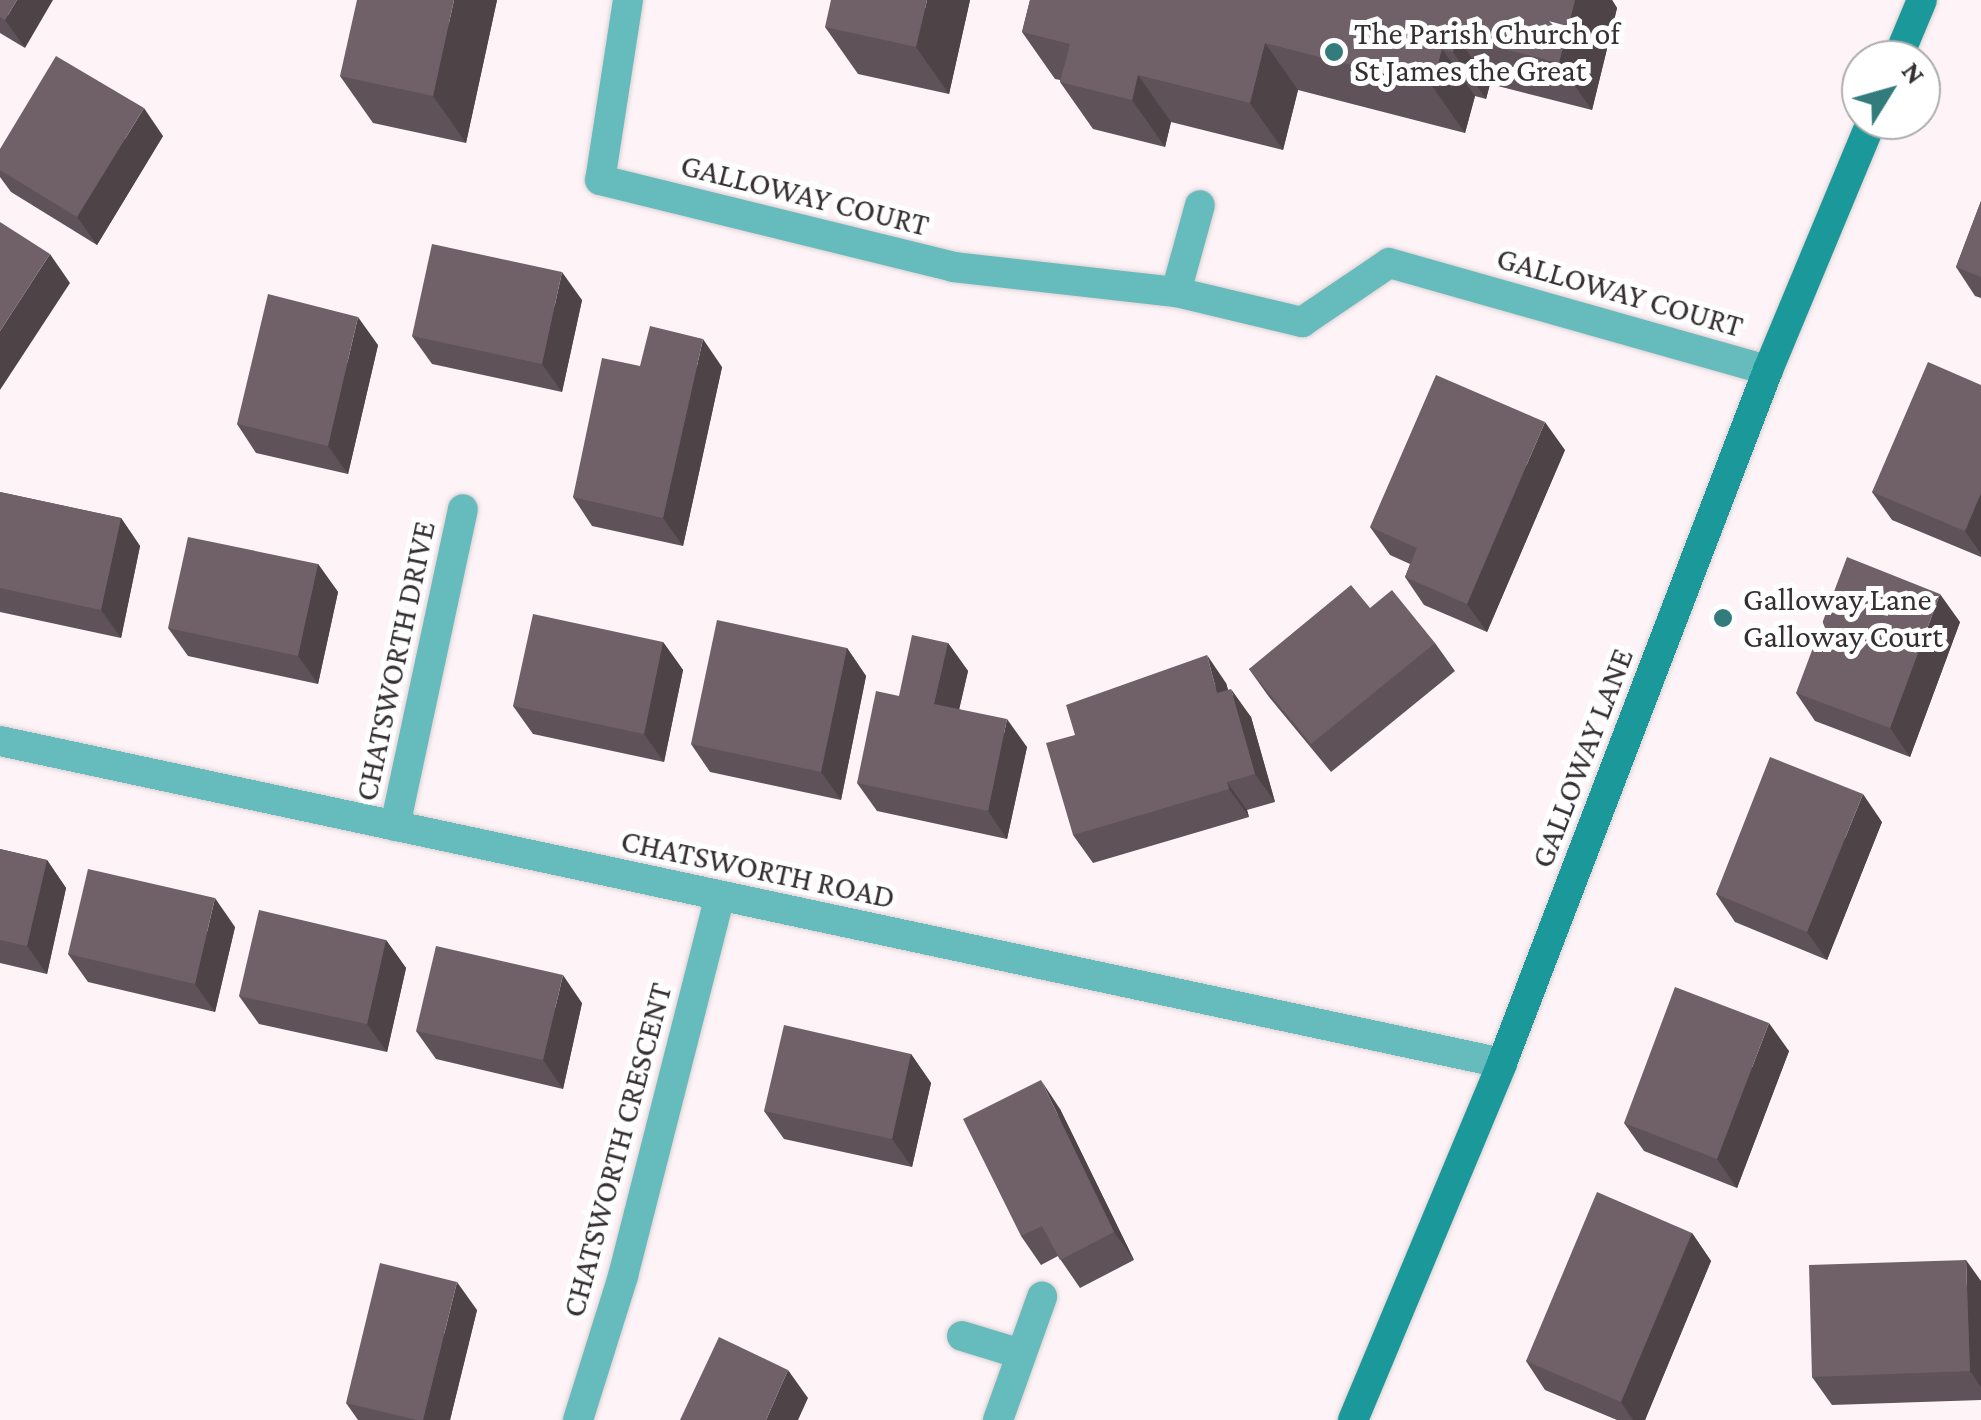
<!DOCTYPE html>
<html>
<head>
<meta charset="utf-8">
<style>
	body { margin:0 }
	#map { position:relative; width:1981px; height:1420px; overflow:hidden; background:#fef4f8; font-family:"Crimson Pro",serif }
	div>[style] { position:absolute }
	.roads { filter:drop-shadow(0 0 2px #dad1d4) drop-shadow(0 0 2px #dad1d4) }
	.lane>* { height:30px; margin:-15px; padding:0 15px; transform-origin:15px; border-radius:15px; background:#66bbbc }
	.street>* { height:30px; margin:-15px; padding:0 15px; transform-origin:15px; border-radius:15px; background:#66bbbc }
	.secondary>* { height:30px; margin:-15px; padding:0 15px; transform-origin:15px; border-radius:15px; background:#1b9899 }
	.wall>* { inset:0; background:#5f5359 }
	.shaded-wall>* { inset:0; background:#4e4448 }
	.building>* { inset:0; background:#6f6167 }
	.dots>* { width:28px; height:28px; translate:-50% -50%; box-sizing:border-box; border:5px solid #fff; border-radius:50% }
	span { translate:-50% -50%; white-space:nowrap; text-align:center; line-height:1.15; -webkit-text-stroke:10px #fff; paint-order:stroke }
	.poi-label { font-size:32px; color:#352f32 }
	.left { translate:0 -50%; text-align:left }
	.street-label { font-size:32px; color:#352f32 }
	.north { position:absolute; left:1841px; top:40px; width:100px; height:100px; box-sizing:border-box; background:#fff; border:2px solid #aeacad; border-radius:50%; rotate:53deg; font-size:28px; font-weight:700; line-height:40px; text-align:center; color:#352f32 }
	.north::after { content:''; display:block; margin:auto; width:35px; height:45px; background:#337c7d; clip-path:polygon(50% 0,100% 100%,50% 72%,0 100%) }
</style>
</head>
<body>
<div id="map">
	<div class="roads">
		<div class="lane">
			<i style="left:962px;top:1336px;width:62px;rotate:17deg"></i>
			<i style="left:998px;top:1420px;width:131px;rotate:-70.3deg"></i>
		</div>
		<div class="street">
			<i style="left:628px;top:0;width:182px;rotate:98.8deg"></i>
			<i style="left:600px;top:180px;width:364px;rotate:13.8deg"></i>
			<i style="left:953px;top:267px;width:224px;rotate:6.4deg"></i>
			<i style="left:1176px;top:292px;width:130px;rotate:13.4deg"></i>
			<i style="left:1302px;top:322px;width:105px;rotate:-34.1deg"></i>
			<i style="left:1389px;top:263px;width:394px;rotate:15.8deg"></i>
			<i style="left:1176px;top:292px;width:90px;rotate:-74.6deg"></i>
			<i style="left:0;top:741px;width:1536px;rotate:12.1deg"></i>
			<i style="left:395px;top:826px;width:324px;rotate:-77.9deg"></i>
			<i style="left:578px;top:1420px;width:151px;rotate:-72.6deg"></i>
			<i style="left:623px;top:1276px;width:392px;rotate:-75.7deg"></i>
		</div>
		<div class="secondary">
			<i style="left:1897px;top:60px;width:65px;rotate:-67.4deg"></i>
			<i style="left:1353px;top:1420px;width:387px;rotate:-67.3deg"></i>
			<i style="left:1502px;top:1063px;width:742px;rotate:-69deg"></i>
			<i style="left:1768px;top:370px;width:271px;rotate:-67.4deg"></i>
		</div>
	</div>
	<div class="wall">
		<i style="clip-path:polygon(0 0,25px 48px,0 33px)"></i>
		<i style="clip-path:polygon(497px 0,466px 143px,373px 123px,340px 76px)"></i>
		<i style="clip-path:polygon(970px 0,949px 94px,858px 74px,825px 27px)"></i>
		<i style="clip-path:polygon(1030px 0,1612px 0,1617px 8px,1592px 110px,1490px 84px,1486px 99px,1475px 96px,1465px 133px,1298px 90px,1283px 150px,1171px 122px,1165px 147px,1093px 129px,1060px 82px,1060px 80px,1055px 79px,1022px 32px)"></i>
		<i style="clip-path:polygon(163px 136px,97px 245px,11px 192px,0 177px,0 149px)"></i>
		<i style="clip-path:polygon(1981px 201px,1981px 298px,1975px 296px,1956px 267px)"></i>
		<i style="clip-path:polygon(582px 300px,562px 392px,432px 364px,412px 336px)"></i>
		<i style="clip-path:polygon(378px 345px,348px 474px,256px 453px,237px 424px)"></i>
		<i style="clip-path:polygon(640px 366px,722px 367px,683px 546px,592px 526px,573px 497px)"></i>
		<i style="clip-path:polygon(1981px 385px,1981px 557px,1892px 520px,1872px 492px)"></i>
		<i style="clip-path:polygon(1565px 450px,1487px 632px,1424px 605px,1405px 577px,1410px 564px,1390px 555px,1370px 527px)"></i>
		<i style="clip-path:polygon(0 492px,121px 518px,140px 546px,121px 638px,0 612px)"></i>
		<i style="clip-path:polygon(318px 564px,338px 592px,318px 684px,188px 656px,168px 628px)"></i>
		<i style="clip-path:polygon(1370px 608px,1435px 643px,1455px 671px,1331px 772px,1269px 697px,1249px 669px)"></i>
		<i style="clip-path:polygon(1960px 622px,1910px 757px,1815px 721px,1796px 693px)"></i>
		<i style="clip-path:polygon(663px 642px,683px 670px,664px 762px,533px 734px,513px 706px)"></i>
		<i style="clip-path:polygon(948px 643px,968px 671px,959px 709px,1027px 747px,1007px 839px,877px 811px,857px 783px,899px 696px)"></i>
		<i style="clip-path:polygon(847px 648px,866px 676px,841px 800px,710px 772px,691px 744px)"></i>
		<i style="clip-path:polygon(1226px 683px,1228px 690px,1251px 717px,1275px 802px,1247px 810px,1249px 817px,1093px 863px,1073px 835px,1075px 735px)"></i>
		<i style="clip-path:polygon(1882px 822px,1827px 960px,1735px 922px,1716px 894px)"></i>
		<i style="clip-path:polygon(0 849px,47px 860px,66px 888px,47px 974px,0 963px)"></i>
		<i style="clip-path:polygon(235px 927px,215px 1012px,88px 982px,68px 954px)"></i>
		<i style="clip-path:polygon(386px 940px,406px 968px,387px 1052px,259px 1024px,239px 996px)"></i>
		<i style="clip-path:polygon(582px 1003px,563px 1089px,436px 1059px,416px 1031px)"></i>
		<i style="clip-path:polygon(1789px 1051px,1737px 1188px,1644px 1151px,1624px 1123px)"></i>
		<i style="clip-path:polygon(911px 1054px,931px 1083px,912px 1167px,784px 1139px,764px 1111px)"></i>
		<i style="clip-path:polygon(1060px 1109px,1134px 1260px,1080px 1288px,1058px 1256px,1041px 1265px,1021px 1236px)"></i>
		<i style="clip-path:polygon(1692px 1233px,1711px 1261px,1645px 1420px,1617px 1420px,1545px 1390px,1526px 1361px)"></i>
		<i style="clip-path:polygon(1981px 1281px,1981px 1400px,1832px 1405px,1812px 1377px)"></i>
		<i style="clip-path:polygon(477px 1310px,450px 1420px,358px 1420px,346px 1403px)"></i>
	</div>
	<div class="shaded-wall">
		<i style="clip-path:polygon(17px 0,53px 0,25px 48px,5px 20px)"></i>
		<i style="clip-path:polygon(454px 0,497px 0,466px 143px,433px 96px)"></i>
		<i style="clip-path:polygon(927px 0,970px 0,949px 94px,916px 47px)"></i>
		<i style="clip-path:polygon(1575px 0,1612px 0,1617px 8px,1592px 110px,1559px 63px)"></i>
		<i style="clip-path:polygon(1457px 37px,1490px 84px,1486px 99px,1453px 52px)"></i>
		<i style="clip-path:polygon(1265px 43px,1298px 90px,1283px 150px,1250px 103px)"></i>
		<i style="clip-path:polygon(1442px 49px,1475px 96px,1465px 133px,1432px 86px)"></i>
		<i style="clip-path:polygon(1138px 75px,1171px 122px,1165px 147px,1132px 100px)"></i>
		<i style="clip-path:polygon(144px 108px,163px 136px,97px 245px,77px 217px)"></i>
		<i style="clip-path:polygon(50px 254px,70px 283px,0 390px,0 331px)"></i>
		<i style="clip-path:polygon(562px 272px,582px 300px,562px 392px,542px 364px)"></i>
		<i style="clip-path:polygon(358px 317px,378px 345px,348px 474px,328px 446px)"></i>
		<i style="clip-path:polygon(703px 339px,722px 367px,683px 546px,663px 518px)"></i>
		<i style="clip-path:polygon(1545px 422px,1565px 450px,1487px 632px,1467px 604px)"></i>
		<i style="clip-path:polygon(1981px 493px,1981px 554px,1965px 531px)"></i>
		<i style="clip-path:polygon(121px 518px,140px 546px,121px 638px,101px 610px)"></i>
		<i style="clip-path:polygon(318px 564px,338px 592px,318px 684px,298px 656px)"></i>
		<i style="clip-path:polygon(1940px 594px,1960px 622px,1910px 757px,1890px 728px)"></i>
		<i style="clip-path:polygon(663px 642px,683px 670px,664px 762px,644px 734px)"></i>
		<i style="clip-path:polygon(948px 643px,968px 671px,954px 732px,934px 704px)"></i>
		<i style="clip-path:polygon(847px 648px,866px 676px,841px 800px,821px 772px)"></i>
		<i style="clip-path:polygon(1207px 655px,1226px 683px,1237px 721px,1217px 693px)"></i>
		<i style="clip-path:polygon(1231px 689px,1251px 717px,1275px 802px,1255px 774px)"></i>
		<i style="clip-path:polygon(1007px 719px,1027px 747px,1007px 839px,988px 811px)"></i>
		<i style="clip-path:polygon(1227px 782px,1247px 810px,1249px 817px,1229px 789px)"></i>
		<i style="clip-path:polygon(1863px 794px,1882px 822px,1827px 960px,1807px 932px)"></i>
		<i style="clip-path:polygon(47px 860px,66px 888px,47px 974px,27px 946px)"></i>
		<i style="clip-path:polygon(215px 898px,235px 927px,215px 1012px,195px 984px)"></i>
		<i style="clip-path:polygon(386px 940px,406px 968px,387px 1052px,367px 1024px)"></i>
		<i style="clip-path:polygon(563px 975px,582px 1003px,563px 1089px,543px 1060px)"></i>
		<i style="clip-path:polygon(1769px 1023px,1789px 1051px,1737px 1188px,1717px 1159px)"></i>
		<i style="clip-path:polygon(911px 1054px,931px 1083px,912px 1167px,892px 1139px)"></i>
		<i style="clip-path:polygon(1041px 1080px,1060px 1109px,1134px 1260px,1114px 1232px)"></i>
		<i style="clip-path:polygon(1692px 1233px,1711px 1261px,1645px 1420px,1633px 1420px,1621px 1402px)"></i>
		<i style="clip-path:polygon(1966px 1260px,1981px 1281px,1981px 1387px,1970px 1371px)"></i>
		<i style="clip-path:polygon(457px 1282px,477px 1310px,450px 1420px,423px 1420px)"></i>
		<i style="clip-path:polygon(788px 1370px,808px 1398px,798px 1420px,766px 1420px)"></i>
	</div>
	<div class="building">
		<i style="clip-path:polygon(0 0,17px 0,5px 20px,0 17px)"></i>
		<i style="clip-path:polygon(357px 0,454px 0,433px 96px,340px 76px)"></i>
		<i style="clip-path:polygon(831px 0,927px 0,916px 47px,825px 27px)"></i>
		<i style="clip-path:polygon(1030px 0,1575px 0,1559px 63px,1457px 37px,1453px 52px,1442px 49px,1432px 86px,1265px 43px,1250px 103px,1138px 75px,1132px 100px,1060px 82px,1070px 44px,1022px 32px)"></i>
		<i style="clip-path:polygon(56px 56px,144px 108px,77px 217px,0 170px,0 149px)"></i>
		<i style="clip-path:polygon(1981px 201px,1981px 277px,1956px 267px)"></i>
		<i style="clip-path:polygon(0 222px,50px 254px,0 331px)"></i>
		<i style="clip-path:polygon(432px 244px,562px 272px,542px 364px,412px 336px)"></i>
		<i style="clip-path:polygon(268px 294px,358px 317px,328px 446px,237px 424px)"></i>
		<i style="clip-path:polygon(650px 326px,703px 339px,663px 518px,573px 497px,602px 358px,640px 366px)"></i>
		<i style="clip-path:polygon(1928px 362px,1981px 385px,1981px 493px,1965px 531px,1872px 492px)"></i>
		<i style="clip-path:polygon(1436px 375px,1545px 422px,1467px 604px,1405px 577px,1417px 548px,1370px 527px)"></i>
		<i style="clip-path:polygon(0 492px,121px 518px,101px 610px,0 588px)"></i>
		<i style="clip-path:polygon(188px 537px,318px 564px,298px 656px,168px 628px)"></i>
		<i style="clip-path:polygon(1847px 557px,1940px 594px,1890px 728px,1796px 693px)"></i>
		<i style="clip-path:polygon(1351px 585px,1370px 608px,1392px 590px,1435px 643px,1311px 744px,1249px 669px)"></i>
		<i style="clip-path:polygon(533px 614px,663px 642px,644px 734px,513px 706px)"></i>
		<i style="clip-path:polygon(717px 620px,847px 648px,821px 772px,691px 744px)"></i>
		<i style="clip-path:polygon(912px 635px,948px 643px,934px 704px,1007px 719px,988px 811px,857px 783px,876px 691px,899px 696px)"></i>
		<i style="clip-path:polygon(1207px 655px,1217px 693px,1231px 689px,1255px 774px,1227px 782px,1229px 789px,1073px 835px,1046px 743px,1075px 735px,1066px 705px)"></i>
		<i style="clip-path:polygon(1770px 757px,1863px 794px,1807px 932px,1716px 894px)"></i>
		<i style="clip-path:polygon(0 849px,47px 860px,27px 946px,0 940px)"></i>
		<i style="clip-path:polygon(88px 869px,215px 898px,195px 984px,68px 954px)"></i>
		<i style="clip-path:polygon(259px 910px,386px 940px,367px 1024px,239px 996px)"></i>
		<i style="clip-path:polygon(436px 946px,563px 975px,543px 1060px,416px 1031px)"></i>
		<i style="clip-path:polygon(1675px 987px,1769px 1023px,1717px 1159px,1624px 1123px)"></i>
		<i style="clip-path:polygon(784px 1025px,911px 1054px,892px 1139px,764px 1111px)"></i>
		<i style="clip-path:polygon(1041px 1080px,1114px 1232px,1060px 1260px,1042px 1226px,1021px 1236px,963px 1119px)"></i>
		<i style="clip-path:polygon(1597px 1192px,1692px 1233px,1621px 1402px,1526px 1361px)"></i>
		<i style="clip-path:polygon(1966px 1260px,1970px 1371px,1812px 1377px,1809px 1265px)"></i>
		<i style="clip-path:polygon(380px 1263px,457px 1282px,423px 1420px,417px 1420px,346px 1403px)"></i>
		<i style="clip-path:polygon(719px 1337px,788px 1370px,766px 1420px,680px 1420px)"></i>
	</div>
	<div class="dots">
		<i style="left:1334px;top:52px;background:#337c7d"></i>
		<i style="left:1723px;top:618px;background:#337c7d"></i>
	</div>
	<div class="poi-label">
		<span class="left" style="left:1354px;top:52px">The Parish Church of<br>St James the Great</span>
		<span class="left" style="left:1743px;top:618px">Galloway Lane<br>Galloway Court</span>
	</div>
	<div class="street-label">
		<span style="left:805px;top:195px;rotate:14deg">GALLOWAY COURT</span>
		<span style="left:1620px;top:292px;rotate:16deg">GALLOWAY COURT</span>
		<span style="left:395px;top:661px;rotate:-78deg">CHATSWORTH DRIVE</span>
		<span style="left:1582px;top:758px;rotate:-69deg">GALLOWAY LANE</span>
		<span style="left:758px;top:869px;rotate:12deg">CHATSWORTH ROAD</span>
		<span style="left:617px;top:1150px;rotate:-75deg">CHATSWORTH CRESCENT</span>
	</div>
	<div class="north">N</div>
</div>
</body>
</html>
